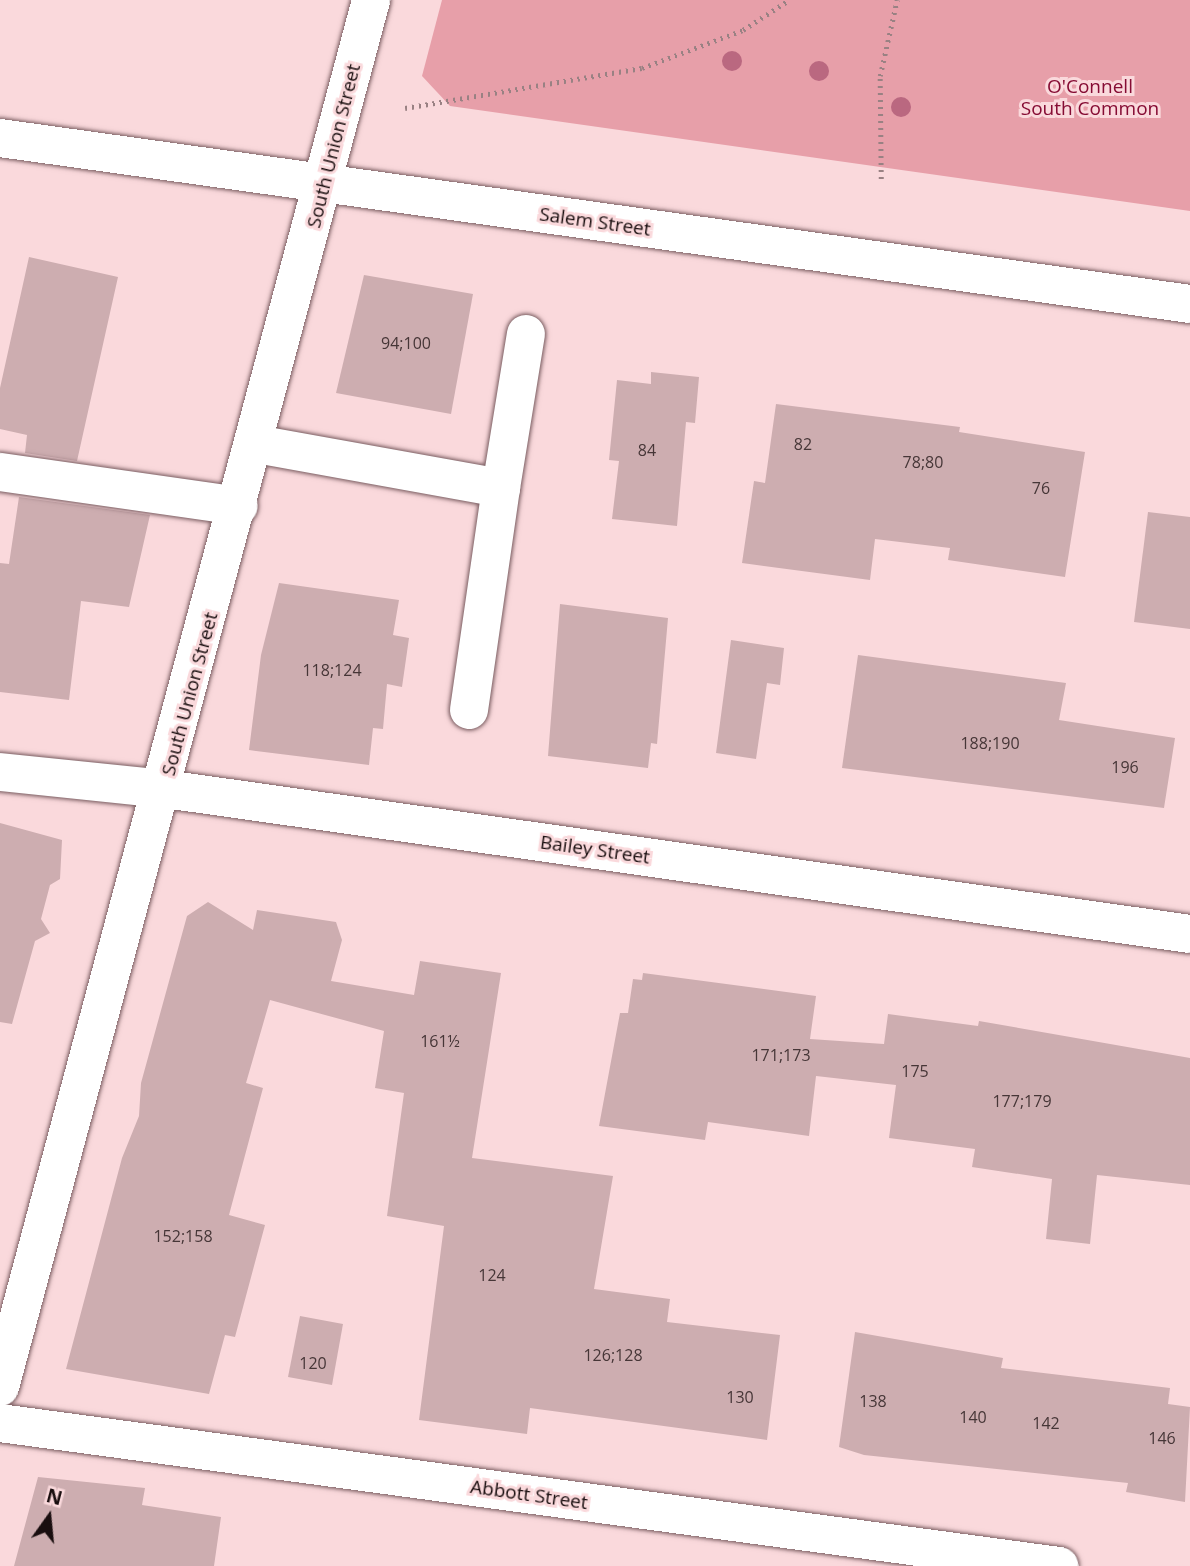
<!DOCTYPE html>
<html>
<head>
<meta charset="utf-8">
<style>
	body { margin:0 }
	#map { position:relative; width:1190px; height:1566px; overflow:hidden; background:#fad9dc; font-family:"Open Sans",sans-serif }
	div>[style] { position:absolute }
	.green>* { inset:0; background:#e79fa9 }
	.building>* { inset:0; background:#cdadb0 }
	.path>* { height:4.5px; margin-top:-2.25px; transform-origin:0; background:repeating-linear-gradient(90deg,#998183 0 2px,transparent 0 7px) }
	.roads { filter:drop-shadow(0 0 2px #7a5d61) drop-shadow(0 0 2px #7a5d61) }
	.minor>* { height:38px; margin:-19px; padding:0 19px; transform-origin:19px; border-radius:19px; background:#fff }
	.major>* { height:38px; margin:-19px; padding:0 19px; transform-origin:19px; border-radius:19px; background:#fff }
	.trees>* { width:20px; height:20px; margin:-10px; border-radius:50%; background:#ba6880 }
	span { translate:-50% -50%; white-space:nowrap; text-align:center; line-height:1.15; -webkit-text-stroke:6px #fad9dc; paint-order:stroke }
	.number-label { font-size:16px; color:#463637 }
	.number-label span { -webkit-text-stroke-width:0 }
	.park-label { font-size:19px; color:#860c34 }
	.street-label { font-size:19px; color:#190e0f }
	.north { position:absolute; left:14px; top:1482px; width:70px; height:70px; -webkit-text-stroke:5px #fad9dc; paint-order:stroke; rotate:15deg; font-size:19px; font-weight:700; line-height:28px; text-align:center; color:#190e0f }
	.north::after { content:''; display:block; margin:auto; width:24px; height:32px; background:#190e0f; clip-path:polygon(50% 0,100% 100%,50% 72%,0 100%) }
</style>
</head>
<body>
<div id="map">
	<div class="green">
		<i style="clip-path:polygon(442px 0,1190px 0,1190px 211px,450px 106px,422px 76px)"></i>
	</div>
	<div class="building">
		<i style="clip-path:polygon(29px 257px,118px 277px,77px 461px,25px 453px,27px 435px,0 429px,0 388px)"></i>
		<i style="clip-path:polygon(364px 275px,473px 294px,451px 414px,336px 393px)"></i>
		<i style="clip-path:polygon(651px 372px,699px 377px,695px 423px,686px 422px,677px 526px,612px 519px,619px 461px,609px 460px,617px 380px,651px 384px)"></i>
		<i style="clip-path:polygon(776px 404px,960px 427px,959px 432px,1085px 452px,1065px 577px,948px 560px,950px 548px,875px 539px,870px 580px,742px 563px,754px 481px,765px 483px)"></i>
		<i style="clip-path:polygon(19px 497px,150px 515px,129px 607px,81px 601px,69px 700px,0 692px,0 563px,9px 564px)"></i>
		<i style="clip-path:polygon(1148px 512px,1190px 517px,1190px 629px,1134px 622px)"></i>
		<i style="clip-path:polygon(279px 583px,399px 600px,393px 635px,409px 638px,402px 687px,387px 684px,383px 729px,373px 728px,369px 765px,249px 750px,261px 655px)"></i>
		<i style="clip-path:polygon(560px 604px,668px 618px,657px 744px,651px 743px,648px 768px,548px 756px)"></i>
		<i style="clip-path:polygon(731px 640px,784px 648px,780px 685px,767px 683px,756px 759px,716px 753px)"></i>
		<i style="clip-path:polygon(858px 655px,1066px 683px,1059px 720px,1175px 738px,1164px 808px,842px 768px)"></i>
		<i style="clip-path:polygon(0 823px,62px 840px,60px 879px,50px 885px,41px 919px,50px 933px,35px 941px,12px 1024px,0 1022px)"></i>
		<i style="clip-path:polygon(208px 902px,253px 930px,257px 910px,336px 922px,342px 940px,331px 981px,414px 995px,420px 961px,501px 973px,472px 1158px,613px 1176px,594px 1289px,670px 1299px,667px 1322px,780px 1335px,767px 1440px,530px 1408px,527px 1434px,419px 1420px,444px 1226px,387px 1216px,404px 1093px,375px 1088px,384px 1031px,270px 1000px,246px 1083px,263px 1088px,229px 1215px,265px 1225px,235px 1337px,225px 1335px,209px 1394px,66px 1369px,122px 1158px,139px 1116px,141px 1083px,187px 916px)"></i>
		<i style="clip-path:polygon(643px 973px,816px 996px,810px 1039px,884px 1044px,888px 1014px,978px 1026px,979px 1021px,1190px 1058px,1190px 1185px,1097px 1175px,1090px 1244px,1046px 1239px,1052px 1179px,972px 1167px,975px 1149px,889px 1138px,896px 1085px,816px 1076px,809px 1136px,708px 1122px,705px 1140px,599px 1126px,620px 1013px,628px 1013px,633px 979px,642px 980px)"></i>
		<i style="clip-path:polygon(300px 1316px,343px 1324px,332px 1385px,288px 1377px)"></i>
		<i style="clip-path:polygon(855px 1332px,1003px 1358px,1001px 1368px,1170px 1388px,1168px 1404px,1190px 1407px,1185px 1502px,1126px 1492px,1128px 1483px,864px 1455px,839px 1447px)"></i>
		<i style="clip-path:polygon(38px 1477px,145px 1488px,142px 1505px,221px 1517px,214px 1566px,14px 1566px)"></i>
	</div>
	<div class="path">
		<i style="left:405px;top:108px;width:240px;rotate:-9.6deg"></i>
		<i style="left:642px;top:68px;width:108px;rotate:-20.6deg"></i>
		<i style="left:743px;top:30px;width:55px;rotate:-33.1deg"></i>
		<i style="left:881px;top:179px;width:103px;rotate:-90.6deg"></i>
		<i style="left:880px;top:76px;width:78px;rotate:-77.4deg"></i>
	</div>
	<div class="roads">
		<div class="minor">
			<i style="left:256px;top:444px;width:249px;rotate:10.2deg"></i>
			<i style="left:501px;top:488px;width:156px;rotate:-80.8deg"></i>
			<i style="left:0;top:472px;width:241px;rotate:8.1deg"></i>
			<i style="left:469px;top:710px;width:224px;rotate:-81.8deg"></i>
			<i style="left:0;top:772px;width:166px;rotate:5.9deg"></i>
			<i style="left:165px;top:789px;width:1035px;rotate:8.05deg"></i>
			<i style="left:0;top:1423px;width:1069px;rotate:7.69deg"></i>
		</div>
		<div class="major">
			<i style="left:0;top:138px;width:1202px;rotate:7.94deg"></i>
			<i style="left:0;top:1387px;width:1436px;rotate:-75.02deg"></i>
		</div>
	</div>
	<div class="trees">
		<i style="left:732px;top:61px"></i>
		<i style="left:819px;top:71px"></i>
		<i style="left:901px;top:107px"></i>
	</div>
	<div class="number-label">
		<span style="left:406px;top:343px">94;100</span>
		<span style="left:803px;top:444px">82</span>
		<span style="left:647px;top:450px">84</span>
		<span style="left:923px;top:462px">78;80</span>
		<span style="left:1041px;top:488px">76</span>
		<span style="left:332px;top:670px">118;124</span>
		<span style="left:990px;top:743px">188;190</span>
		<span style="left:1125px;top:767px">196</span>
		<span style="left:440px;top:1041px">161½</span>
		<span style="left:781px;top:1055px">171;173</span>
		<span style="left:915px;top:1071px">175</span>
		<span style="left:1022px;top:1101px">177;179</span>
		<span style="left:183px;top:1236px">152;158</span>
		<span style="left:492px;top:1275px">124</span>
		<span style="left:613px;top:1355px">126;128</span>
		<span style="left:313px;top:1363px">120</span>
		<span style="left:740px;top:1397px">130</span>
		<span style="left:873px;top:1401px">138</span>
		<span style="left:973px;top:1417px">140</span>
		<span style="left:1046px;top:1423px">142</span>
		<span style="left:1162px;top:1438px">146</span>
	</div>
	<div class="park-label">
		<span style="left:1090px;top:98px">O'Connell<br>South Common</span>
	</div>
	<div class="street-label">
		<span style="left:334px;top:146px;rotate:-76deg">South Union Street</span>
		<span style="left:595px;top:222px;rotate:8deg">Salem Street</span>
		<span style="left:190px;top:694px;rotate:-75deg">South Union Street</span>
		<span style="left:595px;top:850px;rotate:8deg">Bailey Street</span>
		<span style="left:529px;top:1495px;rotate:8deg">Abbott Street</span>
	</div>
	<div class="north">N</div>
</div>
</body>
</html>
